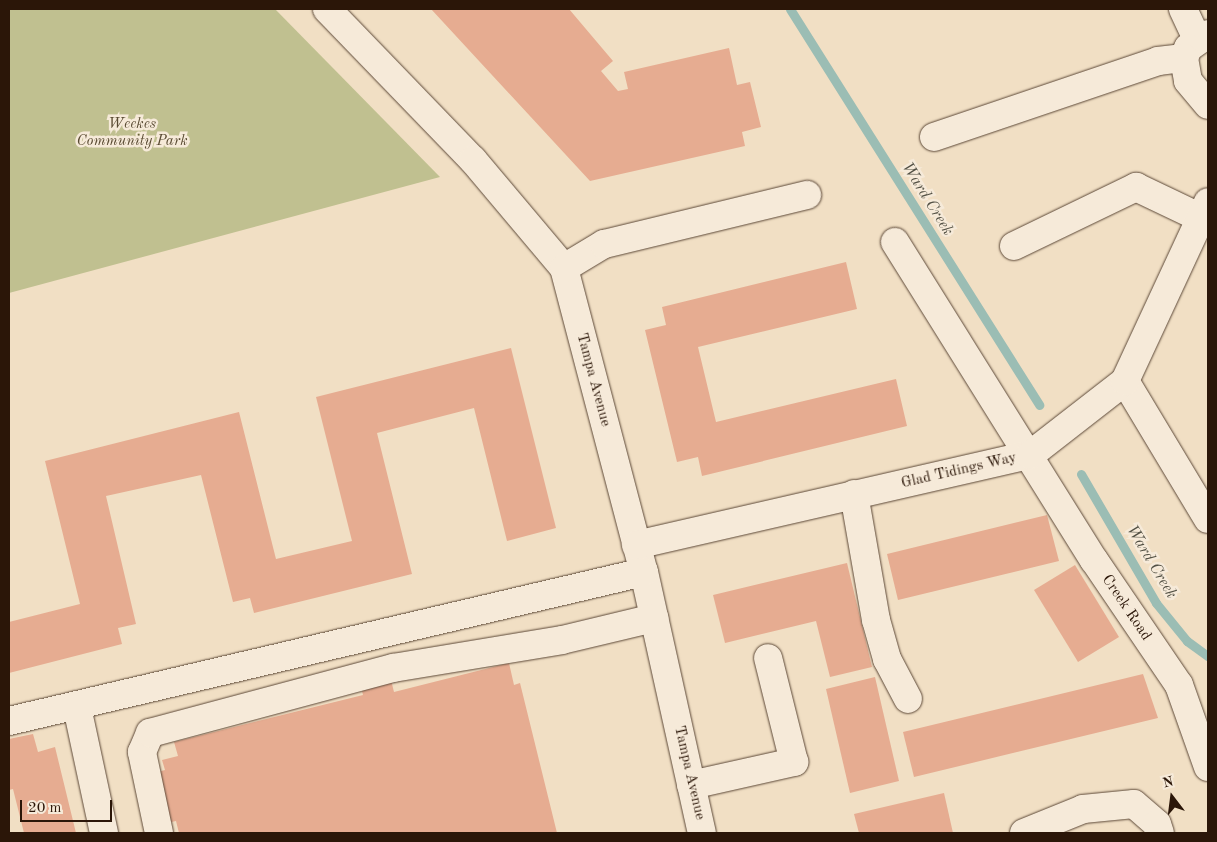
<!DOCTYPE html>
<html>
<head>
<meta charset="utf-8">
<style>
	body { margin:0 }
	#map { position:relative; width:1217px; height:842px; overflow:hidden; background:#f1dfc4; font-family:"Old Standard TT",serif }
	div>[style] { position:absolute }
	.green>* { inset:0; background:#c0c090 }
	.stream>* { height:9px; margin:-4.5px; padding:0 4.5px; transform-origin:4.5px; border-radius:4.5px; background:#9bbdb4 }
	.building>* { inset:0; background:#e6ac91 }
	.roads { filter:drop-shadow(0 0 1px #5c4837) drop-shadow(0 0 1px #5c4837) }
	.minor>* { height:28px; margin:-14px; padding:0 14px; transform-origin:14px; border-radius:14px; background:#f6ead9 }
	span { translate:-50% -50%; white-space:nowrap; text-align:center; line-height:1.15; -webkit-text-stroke:5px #f6ead9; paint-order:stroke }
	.park-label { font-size:15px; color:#584931; font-style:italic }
	.street-label { font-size:15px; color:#2b1608 }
	.water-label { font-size:16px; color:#525044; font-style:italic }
	.frame { position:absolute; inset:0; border:10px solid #2b1608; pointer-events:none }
	.north { position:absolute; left:1147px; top:772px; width:50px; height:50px; -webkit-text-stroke:4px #f6ead9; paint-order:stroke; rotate:345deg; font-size:14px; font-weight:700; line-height:20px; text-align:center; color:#2b1608 }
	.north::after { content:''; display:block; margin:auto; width:18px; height:22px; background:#2b1608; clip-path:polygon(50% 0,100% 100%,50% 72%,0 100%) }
	.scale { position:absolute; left:20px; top:800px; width:92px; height:22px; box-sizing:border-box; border:2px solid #2b1608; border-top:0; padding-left:6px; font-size:15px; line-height:18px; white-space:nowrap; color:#2b1608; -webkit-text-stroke:4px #f6ead9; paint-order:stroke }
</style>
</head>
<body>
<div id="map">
	<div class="green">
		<i style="clip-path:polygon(9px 9px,275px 9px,440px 177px,9px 293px)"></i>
	</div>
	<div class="stream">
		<i style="left:790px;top:9px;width:468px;rotate:57.8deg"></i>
		<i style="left:1081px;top:474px;width:149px;rotate:59.8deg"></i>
		<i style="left:1156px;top:603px;width:49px;rotate:50.8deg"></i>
		<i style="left:1187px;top:641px;width:26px;rotate:36deg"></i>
	</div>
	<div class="building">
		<i style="clip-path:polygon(431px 9px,569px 9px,613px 61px,601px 71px,618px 91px,628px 89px,624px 72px,729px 48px,737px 85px,750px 82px,761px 127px,742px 132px,745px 146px,590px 181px)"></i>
		<i style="clip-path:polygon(846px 262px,857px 309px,698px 347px,716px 422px,896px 379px,907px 426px,702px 476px,698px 457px,677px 462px,645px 330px,666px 325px,662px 307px)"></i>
		<i style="clip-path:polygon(511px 348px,556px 528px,507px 541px,474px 408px,377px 433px,412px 574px,254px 613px,250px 598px,233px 602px,201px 475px,106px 496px,136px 624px,118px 628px,122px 644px,9px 673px,9px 622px,80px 604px,45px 461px,239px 412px,276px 559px,352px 541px,316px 397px)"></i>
		<i style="clip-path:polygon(1047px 515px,1059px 561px,898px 600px,887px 554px)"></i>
		<i style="clip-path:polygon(847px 563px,872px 667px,830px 677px,816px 621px,725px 643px,713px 595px)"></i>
		<i style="clip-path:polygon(1075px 565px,1119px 637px,1078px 662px,1034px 590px)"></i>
		<i style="clip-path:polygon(509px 663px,514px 685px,520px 683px,557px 833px,179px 833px,176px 821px,162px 824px,150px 774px,165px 770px,162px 760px,178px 756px,174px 742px,363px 695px,360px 683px,390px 676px,394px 692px)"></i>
		<i style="clip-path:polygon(1143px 674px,1158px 718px,914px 777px,903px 732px)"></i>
		<i style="clip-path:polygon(875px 677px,899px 781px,850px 793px,826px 689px)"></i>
		<i style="clip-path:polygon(33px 734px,38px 752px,55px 747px,76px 833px,24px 833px,13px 789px,9px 790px,9px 739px)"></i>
		<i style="clip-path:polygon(944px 793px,953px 833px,859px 833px,854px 814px)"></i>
	</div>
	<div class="roads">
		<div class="minor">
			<i style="left:327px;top:9px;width:210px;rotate:46deg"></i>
			<i style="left:473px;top:160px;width:141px;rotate:49.9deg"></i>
			<i style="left:564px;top:268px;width:314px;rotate:75.3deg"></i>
			<i style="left:644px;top:572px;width:267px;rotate:77.5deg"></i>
			<i style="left:1183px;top:9px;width:33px;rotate:65deg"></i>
			<i style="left:1208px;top:34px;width:24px;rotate:145deg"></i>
			<i style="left:1188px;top:48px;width:11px;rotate:112deg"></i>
			<i style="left:1184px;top:58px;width:23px;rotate:80deg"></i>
			<i style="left:1188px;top:81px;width:31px;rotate:50deg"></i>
			<i style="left:934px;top:137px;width:237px;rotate:-18.7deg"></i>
			<i style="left:1158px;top:61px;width:26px;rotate:-7deg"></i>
			<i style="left:895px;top:242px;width:375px;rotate:58deg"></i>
			<i style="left:1094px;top:560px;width:151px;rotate:55.8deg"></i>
			<i style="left:1179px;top:685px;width:87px;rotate:70.5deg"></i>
			<i style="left:1014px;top:246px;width:136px;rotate:-25.8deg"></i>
			<i style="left:1136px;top:187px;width:72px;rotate:25.5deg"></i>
			<i style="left:564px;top:268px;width:47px;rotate:-31deg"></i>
			<i style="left:604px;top:244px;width:209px;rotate:-13.6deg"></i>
			<i style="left:1125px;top:381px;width:161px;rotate:59deg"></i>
			<i style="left:854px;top:494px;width:128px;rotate:80.1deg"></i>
			<i style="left:876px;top:620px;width:41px;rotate:74.2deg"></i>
			<i style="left:887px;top:659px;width:45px;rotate:62.3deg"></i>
			<i style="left:636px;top:545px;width:404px;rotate:-12.9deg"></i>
			<i style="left:1030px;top:455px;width:120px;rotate:-37.9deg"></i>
			<i style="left:1125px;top:381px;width:197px;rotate:-65.1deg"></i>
			<i style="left:77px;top:707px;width:129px;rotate:77.9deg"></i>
			<i style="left:9px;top:721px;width:652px;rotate:-13.21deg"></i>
			<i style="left:691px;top:785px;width:106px;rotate:-12.6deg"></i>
			<i style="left:794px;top:762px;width:107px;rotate:-104deg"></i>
			<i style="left:159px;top:833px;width:83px;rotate:-101.9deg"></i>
			<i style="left:142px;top:752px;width:21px;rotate:-67deg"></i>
			<i style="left:150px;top:733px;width:252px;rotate:-15deg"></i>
			<i style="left:393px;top:668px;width:171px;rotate:-9.4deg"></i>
			<i style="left:562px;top:640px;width:95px;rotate:-13.4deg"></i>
			<i style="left:1024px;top:833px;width:64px;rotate:-22.1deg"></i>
			<i style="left:1083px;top:809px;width:51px;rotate:-5.6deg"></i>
			<i style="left:1134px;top:804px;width:30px;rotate:41deg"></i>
			<i style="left:1157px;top:824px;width:9px;rotate:72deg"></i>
		</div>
	</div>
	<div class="park-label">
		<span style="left:132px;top:133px">Weekes<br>Community Park</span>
	</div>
	<div class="street-label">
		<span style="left:593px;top:380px;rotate:75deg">Tampa Avenue</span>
		<span style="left:959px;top:471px;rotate:-13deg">Glad Tidings Way</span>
		<span style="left:1126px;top:608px;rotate:56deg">Creek Road</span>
		<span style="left:689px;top:773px;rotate:77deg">Tampa Avenue</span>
	</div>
	<div class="water-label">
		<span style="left:927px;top:199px;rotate:58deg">Ward Creek</span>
		<span style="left:1151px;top:562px;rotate:59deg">Ward Creek</span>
	</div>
	<div class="frame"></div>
	<div class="north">N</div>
	<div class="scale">20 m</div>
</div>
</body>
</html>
